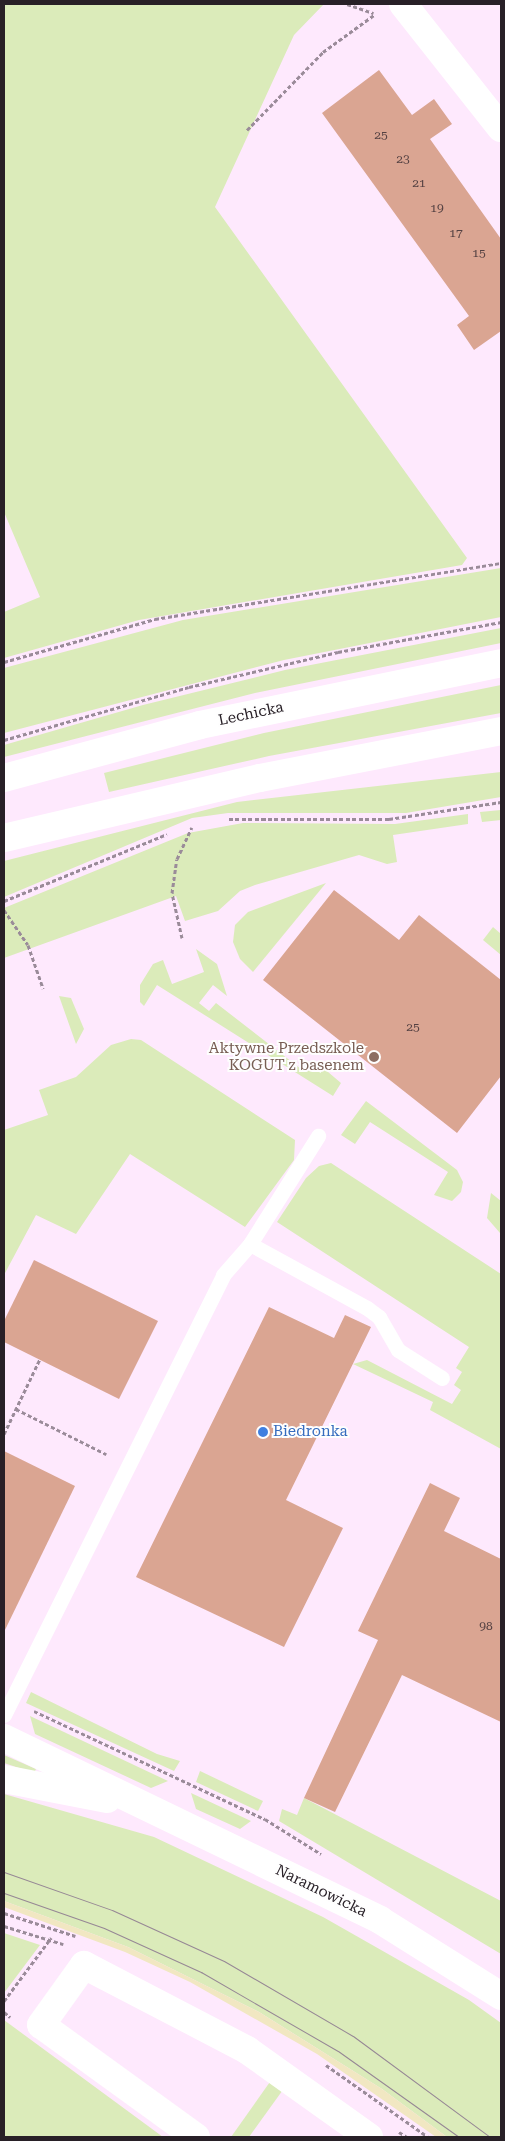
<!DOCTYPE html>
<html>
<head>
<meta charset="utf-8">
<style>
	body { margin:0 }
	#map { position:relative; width:505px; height:2141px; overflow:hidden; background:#fee9fd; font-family:"Roboto Serif",serif }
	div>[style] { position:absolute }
	.green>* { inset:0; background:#dbebba }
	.sand>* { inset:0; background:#f1e7c2 }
	.building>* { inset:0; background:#daa592 }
	.path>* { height:3px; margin-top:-1.5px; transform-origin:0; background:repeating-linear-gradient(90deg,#9a8b99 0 4px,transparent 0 6.5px) }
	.service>* { height:15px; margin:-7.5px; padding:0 7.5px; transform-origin:7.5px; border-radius:7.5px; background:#fff }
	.minor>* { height:28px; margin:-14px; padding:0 14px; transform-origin:14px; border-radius:14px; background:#fff }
	.tertiary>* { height:28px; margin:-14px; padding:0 14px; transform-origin:14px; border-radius:14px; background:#fff }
	.primary>* { height:28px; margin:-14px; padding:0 14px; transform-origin:14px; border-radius:14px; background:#fff }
	.tram>* { height:1px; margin:-0.5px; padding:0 0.5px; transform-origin:0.5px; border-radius:0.5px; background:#968795 }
	.dots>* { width:14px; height:14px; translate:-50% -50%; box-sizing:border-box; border:2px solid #fefefe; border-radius:50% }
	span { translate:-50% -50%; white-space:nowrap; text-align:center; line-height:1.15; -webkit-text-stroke:4px #fefefe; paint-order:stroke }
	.number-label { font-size:12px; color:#544142 }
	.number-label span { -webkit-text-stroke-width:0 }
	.street-label { font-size:15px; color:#282027 }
	.education-label { font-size:15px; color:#785e54 }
	.right { translate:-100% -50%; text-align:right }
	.shop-label { font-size:15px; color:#366cbe }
	.left { translate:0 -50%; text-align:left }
	.frame { position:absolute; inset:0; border:5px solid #282027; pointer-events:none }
</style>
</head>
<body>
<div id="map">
	<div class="green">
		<i style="clip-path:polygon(4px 4px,324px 4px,294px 35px,215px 207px,467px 558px,462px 565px,139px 620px,4px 658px,4px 612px,40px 597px,4px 512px)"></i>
		<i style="clip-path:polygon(501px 568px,501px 617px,284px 660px,4px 733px,4px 668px,183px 620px)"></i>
		<i style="clip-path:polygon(501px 628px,501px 643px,255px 693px,4px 757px,4px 745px,143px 705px,285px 670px)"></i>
		<i style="clip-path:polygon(501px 685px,501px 713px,269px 756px,109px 792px,104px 773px,264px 733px)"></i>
		<i style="clip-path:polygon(501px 772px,501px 797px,406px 813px,228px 813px,192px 818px,4px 897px,4px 861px,237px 802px)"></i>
		<i style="clip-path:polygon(501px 810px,501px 820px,482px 822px,480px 812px)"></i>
		<i style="clip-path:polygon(468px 814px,468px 824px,393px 835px,397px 862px,387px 864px,359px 855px,255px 885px,240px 891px,218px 911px,185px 921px,176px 896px,4px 958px,4px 908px,188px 833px,243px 823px,395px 824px)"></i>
		<i style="clip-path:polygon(326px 883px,253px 972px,240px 959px,233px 942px,235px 925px,248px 912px)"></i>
		<i style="clip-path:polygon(493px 927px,501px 934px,501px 955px,483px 940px)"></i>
		<i style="clip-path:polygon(196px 949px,217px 964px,227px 996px,213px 985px,199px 1003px,209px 1011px,216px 1003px,301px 1069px,321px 1066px,341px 1083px,333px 1096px,157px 985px,144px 1006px,140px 1002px,140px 985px,153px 964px,163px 960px,172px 984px,204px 972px)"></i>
		<i style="clip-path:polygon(59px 996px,71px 998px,84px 1029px,76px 1044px)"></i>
		<i style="clip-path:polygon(131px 1039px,141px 1040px,295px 1140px,294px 1160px,245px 1227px,130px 1154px,76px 1234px,36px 1215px,4px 1275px,4px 1130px,48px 1115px,39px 1090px,76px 1077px,111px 1045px)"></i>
		<i style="clip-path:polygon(366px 1101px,457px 1170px,463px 1182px,461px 1192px,452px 1201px,434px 1195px,448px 1172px,370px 1122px,355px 1144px,341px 1135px)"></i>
		<i style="clip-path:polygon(331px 1163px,501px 1274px,501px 1449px,430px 1410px,433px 1402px,353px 1364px,367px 1360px,452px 1404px,461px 1390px,454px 1385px,462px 1372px,456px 1368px,469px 1347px,277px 1222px,306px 1178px,319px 1166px)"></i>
		<i style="clip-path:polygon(491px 1193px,501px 1201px,500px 1233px,487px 1218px)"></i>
		<i style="clip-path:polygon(31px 1692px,157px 1754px,180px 1761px,174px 1771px,26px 1703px)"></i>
		<i style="clip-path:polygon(30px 1716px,168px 1781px,151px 1788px,35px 1734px)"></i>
		<i style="clip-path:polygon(4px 1755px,36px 1769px,34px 1773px,4px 1763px)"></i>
		<i style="clip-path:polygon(200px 1771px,263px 1801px,258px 1811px,196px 1782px)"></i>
		<i style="clip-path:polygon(191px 1793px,251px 1821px,240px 1829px,196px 1809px)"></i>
		<i style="clip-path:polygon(4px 1794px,154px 1837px,323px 1917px,469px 2000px,501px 2023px,501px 2137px,447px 2137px,382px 2089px,259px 2012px,128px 1947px,4px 1901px)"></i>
		<i style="clip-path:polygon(304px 1798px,501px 1901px,501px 1954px,279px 1821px,282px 1809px,297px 1815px)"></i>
		<i style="clip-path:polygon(4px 1933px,40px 1945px,4px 1993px)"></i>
		<i style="clip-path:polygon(4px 2020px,163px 2137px,4px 2136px)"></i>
		<i style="clip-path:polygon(272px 2079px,285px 2087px,249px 2137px,231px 2137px)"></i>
	</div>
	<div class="sand">
		<i style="clip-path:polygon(4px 1901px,128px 1947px,259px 2012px,382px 2089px,447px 2137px,436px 2137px,317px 2054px,190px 1982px,125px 1952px,4px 1907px)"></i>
	</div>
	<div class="building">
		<i style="clip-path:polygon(379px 70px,412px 115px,434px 99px,452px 124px,430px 139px,501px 239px,501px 331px,474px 350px,457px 325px,469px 316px,322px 113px)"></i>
		<i style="clip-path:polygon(334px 890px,399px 940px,419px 915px,501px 980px,501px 1076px,457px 1133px,263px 980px)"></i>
		<i style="clip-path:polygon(34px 1260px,158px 1321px,119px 1399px,4px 1342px,4px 1321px)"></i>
		<i style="clip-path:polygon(269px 1307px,334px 1338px,345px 1315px,371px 1327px,286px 1500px,343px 1528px,284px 1647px,136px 1577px)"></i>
		<i style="clip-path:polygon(4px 1451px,75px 1486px,4px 1632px)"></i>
		<i style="clip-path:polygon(430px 1483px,460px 1498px,444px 1531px,501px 1559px,501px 1722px,402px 1675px,335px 1812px,304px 1798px,378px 1640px,358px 1631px)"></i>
	</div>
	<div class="path">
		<i style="left:347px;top:4px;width:28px;rotate:19deg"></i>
		<i style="left:247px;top:130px;width:109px;rotate:-45.7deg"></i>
		<i style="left:323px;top:52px;width:63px;rotate:-36deg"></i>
		<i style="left:4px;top:662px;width:157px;rotate:-15.9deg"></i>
		<i style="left:155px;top:619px;width:351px;rotate:-9.2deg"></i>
		<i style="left:4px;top:740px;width:192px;rotate:-16deg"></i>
		<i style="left:189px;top:687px;width:153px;rotate:-13.2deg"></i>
		<i style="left:338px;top:652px;width:166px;rotate:-10.4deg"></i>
		<i style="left:229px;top:819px;width:160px"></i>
		<i style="left:389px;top:819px;width:113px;rotate:-8.6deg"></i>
		<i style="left:4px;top:901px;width:176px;rotate:-22.3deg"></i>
		<i style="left:4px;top:910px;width:42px;rotate:55.6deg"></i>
		<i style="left:28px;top:945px;width:46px;rotate:70.8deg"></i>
		<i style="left:182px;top:938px;width:46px;rotate:-102.5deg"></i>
		<i style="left:172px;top:893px;width:34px;rotate:-82deg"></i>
		<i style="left:177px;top:859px;width:35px;rotate:-65deg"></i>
		<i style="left:16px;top:1409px;width:101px;rotate:26.6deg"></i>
		<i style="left:4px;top:1434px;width:83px;rotate:-64.4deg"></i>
		<i style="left:34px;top:1711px;width:255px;rotate:25.1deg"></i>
		<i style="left:265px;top:1819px;width:66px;rotate:32deg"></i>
		<i style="left:4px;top:1913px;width:75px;rotate:17.9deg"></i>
		<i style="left:4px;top:1926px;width:62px;rotate:17deg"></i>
		<i style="left:4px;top:2001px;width:79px;rotate:-53.3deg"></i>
		<i style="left:4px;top:2012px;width:8px;rotate:40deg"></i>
		<i style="left:326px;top:2065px;width:125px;rotate:35.2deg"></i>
		<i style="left:399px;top:2132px;width:9px;rotate:32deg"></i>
	</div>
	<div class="service">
		<i style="left:250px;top:1244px;width:133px;rotate:28.7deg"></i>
		<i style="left:367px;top:1308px;width:15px;rotate:37deg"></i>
		<i style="left:379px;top:1317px;width:38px;rotate:60deg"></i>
		<i style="left:398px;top:1350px;width:52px;rotate:32.5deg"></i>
		<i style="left:4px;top:1715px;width:491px;rotate:-63.5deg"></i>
		<i style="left:223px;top:1275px;width:41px;rotate:-48.9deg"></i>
		<i style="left:250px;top:1244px;width:128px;rotate:-57.8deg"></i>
	</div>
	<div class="minor">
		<i style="left:403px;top:4px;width:158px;rotate:51.7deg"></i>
		<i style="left:196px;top:2137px;width:191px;rotate:-144.1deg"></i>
		<i style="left:41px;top:2025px;width:74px;rotate:-54.4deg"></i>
		<i style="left:84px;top:1965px;width:184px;rotate:27.5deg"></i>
		<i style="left:247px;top:2050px;width:150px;rotate:35.5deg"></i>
	</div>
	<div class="tertiary">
		<i style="left:4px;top:1738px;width:418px;rotate:25.8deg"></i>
		<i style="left:380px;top:1920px;width:143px;rotate:32.1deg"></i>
		<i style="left:4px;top:1779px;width:105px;rotate:11deg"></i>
	</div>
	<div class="primary">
		<i style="left:4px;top:778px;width:203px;rotate:-15.1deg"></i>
		<i style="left:200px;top:725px;width:307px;rotate:-11.6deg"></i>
		<i style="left:4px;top:838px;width:263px;rotate:-13.2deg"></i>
		<i style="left:260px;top:778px;width:246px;rotate:-11deg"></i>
	</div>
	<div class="tram">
		<i style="left:4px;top:1872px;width:114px;rotate:19.4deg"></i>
		<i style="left:112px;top:1910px;width:123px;rotate:24.5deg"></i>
		<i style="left:224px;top:1961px;width:149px;rotate:30.2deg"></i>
		<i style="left:353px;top:2036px;width:170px;rotate:36.4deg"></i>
		<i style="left:4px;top:1893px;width:106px;rotate:19.3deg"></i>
		<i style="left:104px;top:1928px;width:107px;rotate:24.4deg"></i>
		<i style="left:201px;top:1972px;width:158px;rotate:30deg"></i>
		<i style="left:338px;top:2051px;width:148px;rotate:35.4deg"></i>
	</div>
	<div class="dots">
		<i style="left:374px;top:1057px;background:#8d6e63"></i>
		<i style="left:263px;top:1432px;background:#3f7fe0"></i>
	</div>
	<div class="number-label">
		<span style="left:381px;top:136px">25</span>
		<span style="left:403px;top:160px">23</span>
		<span style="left:419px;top:184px">21</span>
		<span style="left:437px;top:209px">19</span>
		<span style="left:456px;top:234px">17</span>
		<span style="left:479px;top:254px">15</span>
		<span style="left:413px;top:1028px">25</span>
		<span style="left:486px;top:1627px">98</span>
	</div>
	<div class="street-label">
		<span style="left:251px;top:714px;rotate:-12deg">Lechicka</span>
		<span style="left:321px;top:1891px;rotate:26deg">Naramowicka</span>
	</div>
	<div class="education-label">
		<span class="right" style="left:364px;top:1057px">Aktywne Przedszkole<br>KOGUT z basenem</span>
	</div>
	<div class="shop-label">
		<span class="left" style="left:273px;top:1432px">Biedronka</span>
	</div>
	<div class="frame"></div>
</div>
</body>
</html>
